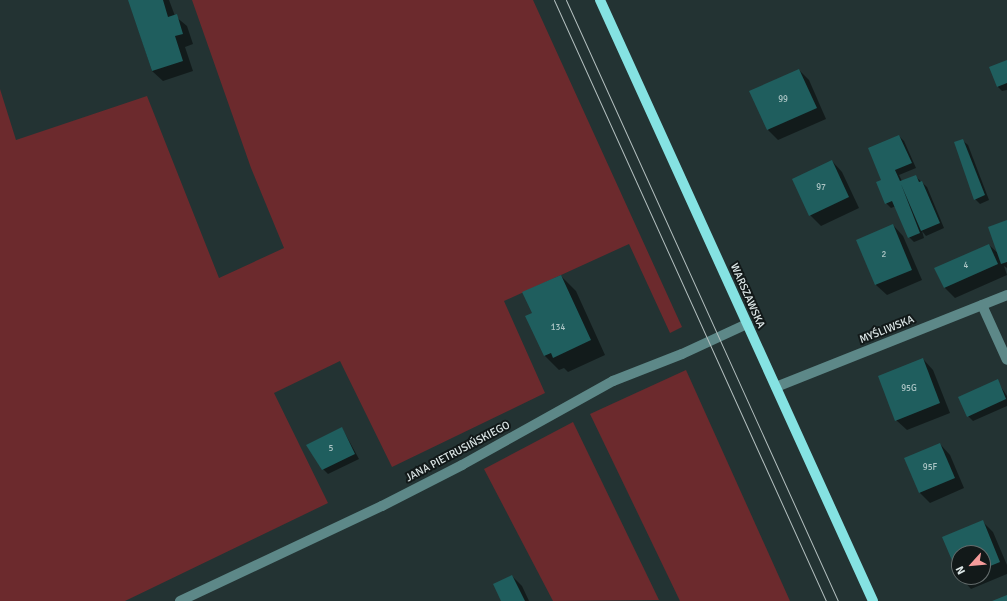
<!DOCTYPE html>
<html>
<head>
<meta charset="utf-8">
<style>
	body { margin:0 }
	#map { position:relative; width:1007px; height:601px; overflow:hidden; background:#233333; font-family:Signika,sans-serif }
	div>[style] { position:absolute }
	.green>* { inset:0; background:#6c2a2d }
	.shadow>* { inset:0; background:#0007 }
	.building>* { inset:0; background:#1f5e5e }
	.minor>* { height:10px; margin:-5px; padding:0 5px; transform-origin:5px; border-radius:5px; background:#5d8888 }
	.major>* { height:10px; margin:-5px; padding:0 5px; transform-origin:5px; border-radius:5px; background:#85e2e2 }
	.tram>* { height:1px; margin:-0.5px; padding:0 0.5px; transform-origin:0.5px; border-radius:0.5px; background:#b3bfbf }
	span { translate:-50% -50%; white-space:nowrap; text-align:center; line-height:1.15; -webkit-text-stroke:4px #121919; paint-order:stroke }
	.number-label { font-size:9px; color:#aec6c6 }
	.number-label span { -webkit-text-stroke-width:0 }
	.street-label { font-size:11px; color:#dee8e8 }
	.north { position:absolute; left:951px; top:545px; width:40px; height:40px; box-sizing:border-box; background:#121919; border:1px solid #646c6c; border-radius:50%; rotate:243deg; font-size:11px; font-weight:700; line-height:16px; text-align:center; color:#dee8e8 }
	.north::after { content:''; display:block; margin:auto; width:14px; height:18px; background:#f59b9a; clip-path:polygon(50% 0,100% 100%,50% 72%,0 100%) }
</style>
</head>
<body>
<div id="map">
	<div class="green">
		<i style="clip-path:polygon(192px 0,533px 0,682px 327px,670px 333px,629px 244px,504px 301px,545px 393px,392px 467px,340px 361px,274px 393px,328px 503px,125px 601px,0 601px,0 89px,16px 140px,147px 96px,219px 278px,284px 248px,251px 168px)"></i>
		<i style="clip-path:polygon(686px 370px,790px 601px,680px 601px,590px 414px)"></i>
		<i style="clip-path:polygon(573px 422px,659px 600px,553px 601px,484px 469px)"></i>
	</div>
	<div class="shadow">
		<i style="clip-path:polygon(129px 0,169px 0,175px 16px,187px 26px,193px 44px,185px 47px,193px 71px,163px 81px,152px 71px)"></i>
		<i style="clip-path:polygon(1007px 61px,1007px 90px,1002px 91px,997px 86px)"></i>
		<i style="clip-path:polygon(799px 70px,809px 80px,826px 119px,778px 140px,768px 130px)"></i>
		<i style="clip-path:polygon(899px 136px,904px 141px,916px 168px,899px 175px,902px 181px,915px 176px,927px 187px,944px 228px,926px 236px,922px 231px,924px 238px,914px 242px,909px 237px,896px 206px,891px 208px,886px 203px,883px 180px)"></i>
		<i style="clip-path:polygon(962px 140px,968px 145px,989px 200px,980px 204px,975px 199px)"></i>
		<i style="clip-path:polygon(832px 161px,842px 172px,859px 208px,821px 226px,810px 215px)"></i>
		<i style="clip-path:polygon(1007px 221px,1007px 268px,1004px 266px,1007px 275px,955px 298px,944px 287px,989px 245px,999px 254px)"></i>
		<i style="clip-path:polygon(893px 225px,903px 236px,922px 280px,887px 295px,876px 285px,858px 240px)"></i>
		<i style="clip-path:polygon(561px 276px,576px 291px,605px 355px,568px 372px,564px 368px,559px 370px,544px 355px,533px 313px)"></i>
		<i style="clip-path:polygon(923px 359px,933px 370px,950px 413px,907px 430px,896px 420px)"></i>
		<i style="clip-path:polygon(997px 381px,1007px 396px,1007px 406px,973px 421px,968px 416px)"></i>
		<i style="clip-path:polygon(342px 428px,359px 459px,328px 474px,323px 469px)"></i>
		<i style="clip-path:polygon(940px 444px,950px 455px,964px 488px,930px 503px,920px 493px,906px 459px)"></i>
		<i style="clip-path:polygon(983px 522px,993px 532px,1007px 565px,1007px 574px,971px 589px,960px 577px,983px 577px,983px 553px,959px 553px,959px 575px,944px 538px)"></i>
		<i style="clip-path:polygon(512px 576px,522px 586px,529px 601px,503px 601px)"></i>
	</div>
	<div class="building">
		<i style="clip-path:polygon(128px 0,163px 0,168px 17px,177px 14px,183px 34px,175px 36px,183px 61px,152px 71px)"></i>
		<i style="clip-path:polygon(1007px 60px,1007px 83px,997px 87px,989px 67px)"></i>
		<i style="clip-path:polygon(799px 69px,817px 108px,767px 130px,749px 91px)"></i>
		<i style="clip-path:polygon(899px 135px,912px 163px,895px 170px,900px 181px,916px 175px,919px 182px,922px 181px,940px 223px,921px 231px,901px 184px,920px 233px,908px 238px,892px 201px,885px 204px,876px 182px,881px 180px,868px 148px)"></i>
		<i style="clip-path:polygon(963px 139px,985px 195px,974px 200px,954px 142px)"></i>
		<i style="clip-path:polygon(832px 160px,849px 197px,809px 216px,792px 179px)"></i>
		<i style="clip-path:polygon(1007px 220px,1007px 262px,1001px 264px,988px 227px)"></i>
		<i style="clip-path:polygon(893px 224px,912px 270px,875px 285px,856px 240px)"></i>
		<i style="clip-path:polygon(989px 244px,998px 264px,944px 288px,934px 268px)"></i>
		<i style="clip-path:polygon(561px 275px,591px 340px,553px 358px,551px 353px,544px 356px,525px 316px,532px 313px,522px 292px)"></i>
		<i style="clip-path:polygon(923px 358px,940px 403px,895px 421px,878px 376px)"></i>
		<i style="clip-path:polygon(998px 379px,1006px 399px,967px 417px,958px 397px)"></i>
		<i style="clip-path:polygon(342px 427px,355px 454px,322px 470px,306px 445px)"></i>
		<i style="clip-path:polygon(940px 443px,955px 478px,919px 493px,904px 458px)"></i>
		<i style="clip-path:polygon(983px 520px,1000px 562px,983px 569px,983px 553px,959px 553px,959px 577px,965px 577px,960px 579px,942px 537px)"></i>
		<i style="clip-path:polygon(512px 575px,525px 601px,501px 601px,493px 584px)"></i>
		<i style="clip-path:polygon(1007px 595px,1007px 601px,992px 601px)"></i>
	</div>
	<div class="minor">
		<i style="left:982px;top:305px;width:60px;rotate:65.6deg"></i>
		<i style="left:776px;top:387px;width:249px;rotate:-21.7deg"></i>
		<i style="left:180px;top:601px;width:223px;rotate:-25.2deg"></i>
		<i style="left:382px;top:506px;width:90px;rotate:-27.1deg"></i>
		<i style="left:462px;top:465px;width:173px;rotate:-29.1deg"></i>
		<i style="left:613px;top:381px;width:74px;rotate:-21.4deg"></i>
		<i style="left:682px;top:354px;width:72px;rotate:-24.8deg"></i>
	</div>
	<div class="major">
		<i style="left:600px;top:0;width:660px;rotate:65.57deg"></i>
	</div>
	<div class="tram">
		<i style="left:554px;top:0;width:660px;rotate:65.65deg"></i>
		<i style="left:566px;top:0;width:660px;rotate:65.65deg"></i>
	</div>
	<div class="number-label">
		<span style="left:783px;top:100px">99</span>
		<span style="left:821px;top:188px">97</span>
		<span style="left:884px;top:255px">2</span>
		<span style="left:966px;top:266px">4</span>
		<span style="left:558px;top:328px">134</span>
		<span style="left:909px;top:389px">95G</span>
		<span style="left:331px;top:449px">5</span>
		<span style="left:930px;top:468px">95F</span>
	</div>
	<div class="street-label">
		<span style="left:747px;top:296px;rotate:66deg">WARSZAWSKA</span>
		<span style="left:887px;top:330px;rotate:-22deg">MYŚLIWSKA</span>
		<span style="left:458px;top:452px;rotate:-28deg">JANA PIETRUSIŃSKIEGO</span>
	</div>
	<div class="north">N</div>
</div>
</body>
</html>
